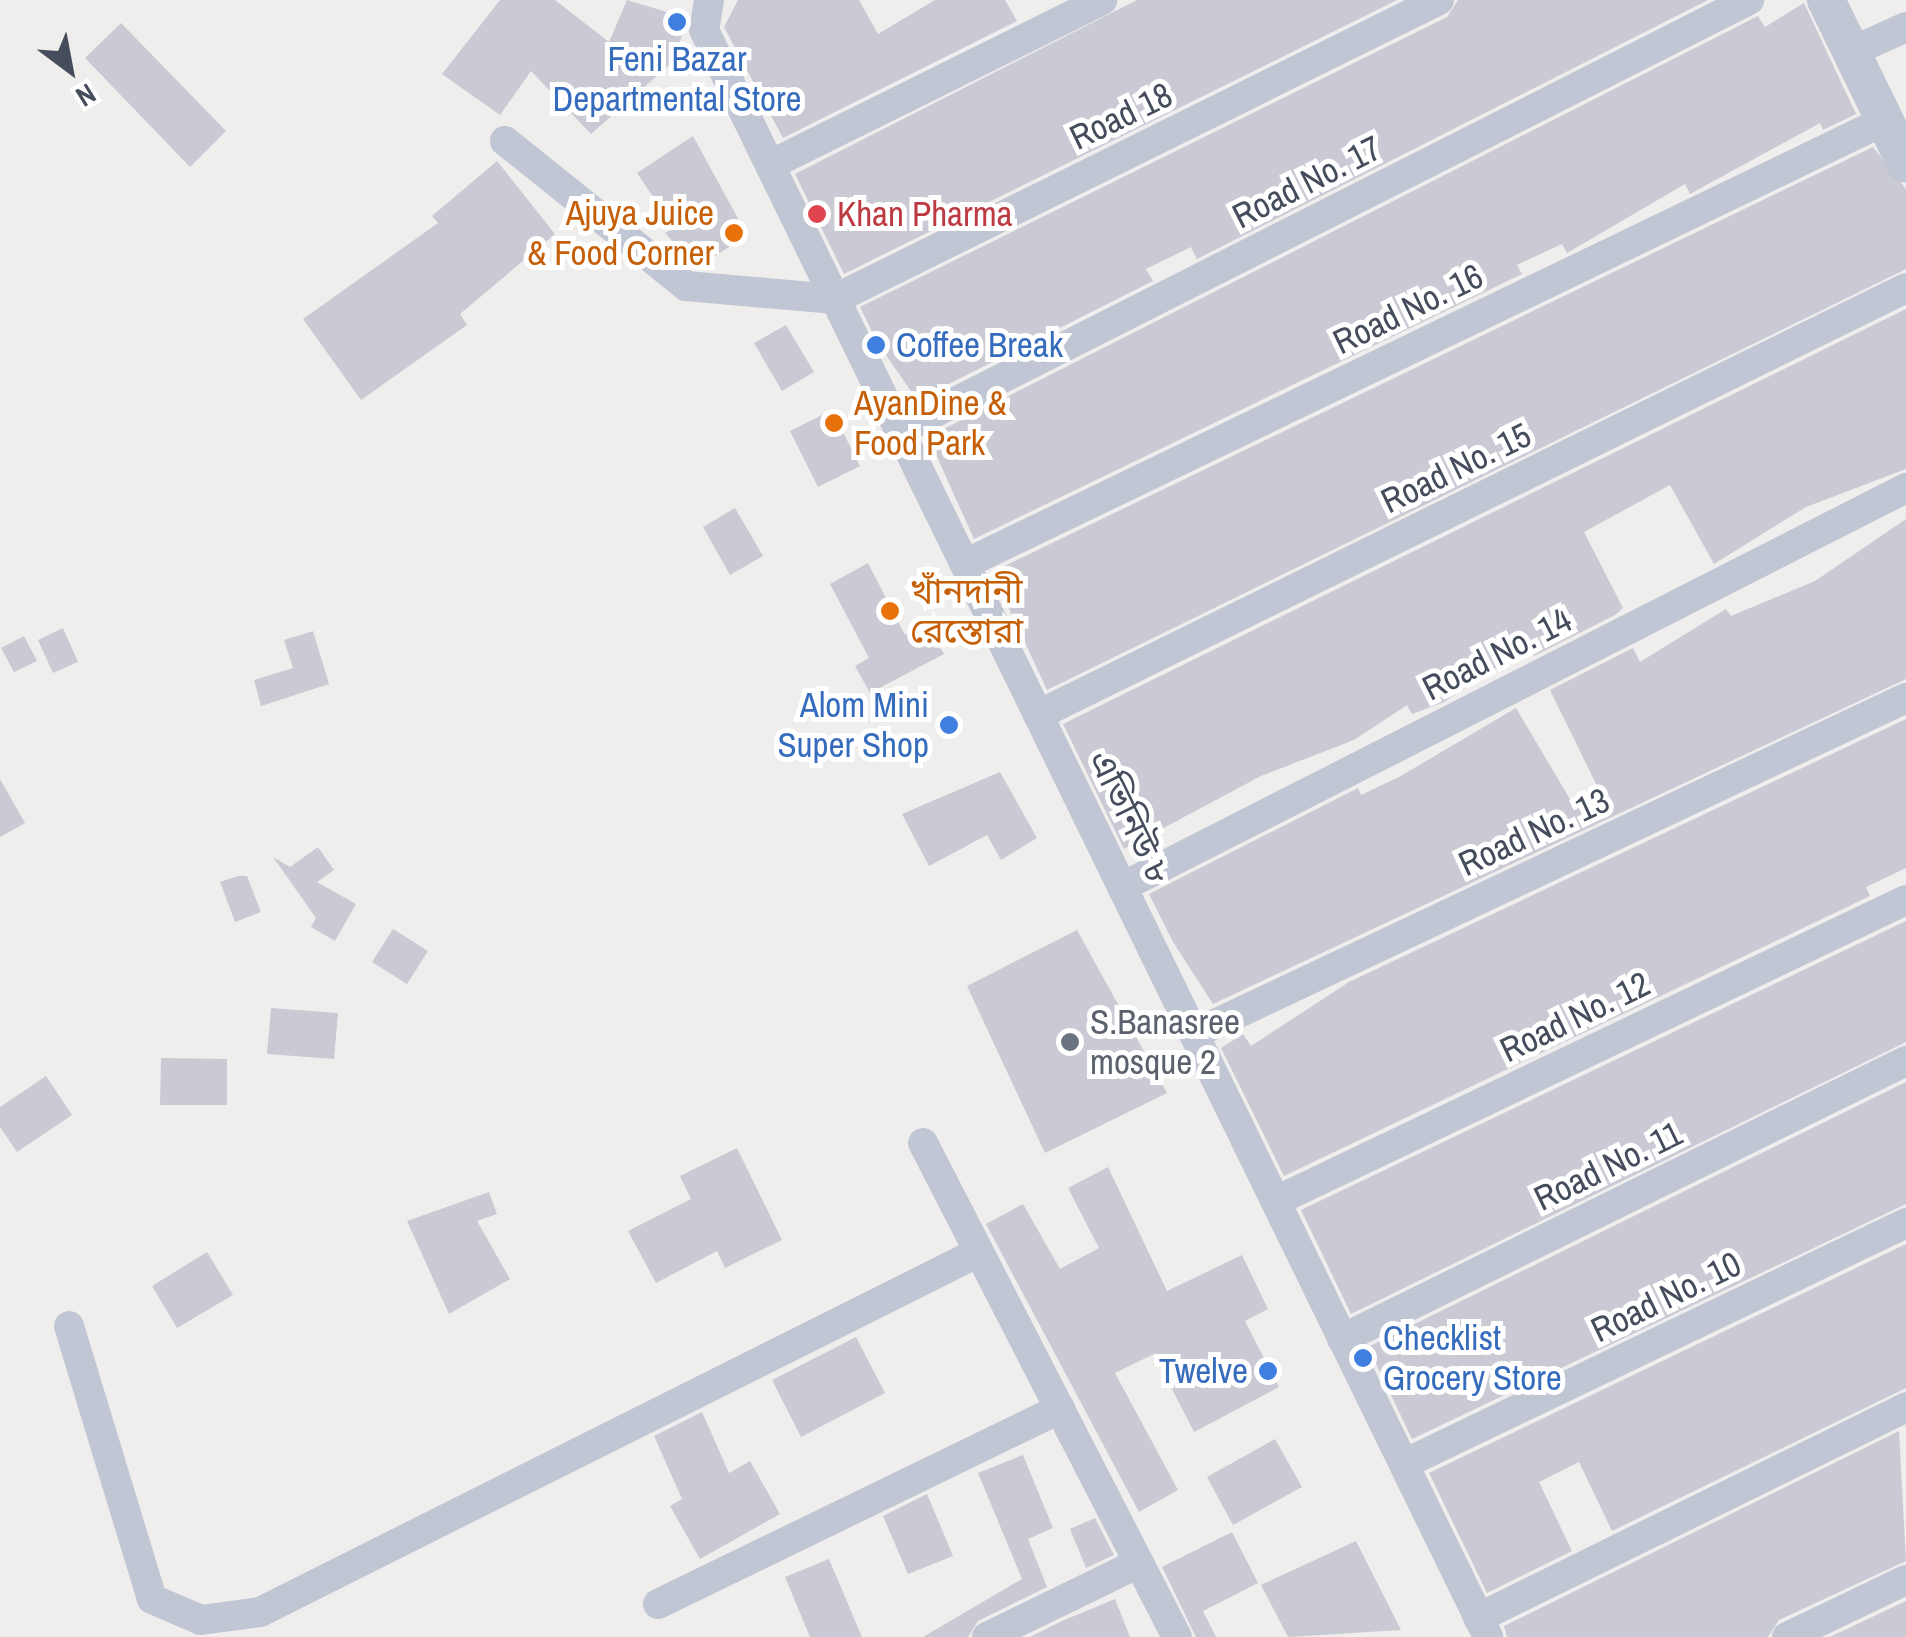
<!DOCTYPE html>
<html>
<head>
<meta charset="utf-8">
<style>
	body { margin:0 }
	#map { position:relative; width:1906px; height:1637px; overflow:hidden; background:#f0eded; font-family:"Archivo Narrow","Noto Sans Bengali",sans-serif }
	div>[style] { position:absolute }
	.building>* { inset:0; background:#c9cad3 }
	.minor>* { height:30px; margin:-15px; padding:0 15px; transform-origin:15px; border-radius:15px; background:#c0c6d3 }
	.tertiary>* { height:38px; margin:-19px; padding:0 19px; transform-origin:19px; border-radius:19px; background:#c0c6d3 }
	.dots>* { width:28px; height:28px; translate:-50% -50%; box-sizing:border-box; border:5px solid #fff; border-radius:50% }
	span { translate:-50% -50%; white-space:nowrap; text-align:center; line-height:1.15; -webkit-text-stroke:10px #fff; paint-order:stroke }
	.shop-label { font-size:35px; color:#366cbe }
	.left { translate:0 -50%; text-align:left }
	.right { translate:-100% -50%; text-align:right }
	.street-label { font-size:35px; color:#454c5b }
	.food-label { font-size:35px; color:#c56008 }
	.health-label { font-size:35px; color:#be3a42 }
	.worship-label { font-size:35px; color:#5b616d }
	.north { position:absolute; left:20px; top:20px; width:100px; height:100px; -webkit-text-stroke:8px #fff; paint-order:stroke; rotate:148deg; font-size:28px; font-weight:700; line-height:40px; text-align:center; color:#454c5b }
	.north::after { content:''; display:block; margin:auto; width:35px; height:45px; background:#454c5b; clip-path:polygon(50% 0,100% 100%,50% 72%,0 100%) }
</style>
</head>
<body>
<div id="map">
	<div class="building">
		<i style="clip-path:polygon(500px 0,555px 0,609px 42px,627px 0,687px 18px,674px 61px,591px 134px,531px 71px,500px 115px,442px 74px)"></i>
		<i style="clip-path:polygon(738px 0,859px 0,878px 34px,935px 0,1005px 0,1017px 21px,783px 138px,724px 27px)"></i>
		<i style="clip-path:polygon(1137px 0,1397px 0,844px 274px,795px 174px)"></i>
		<i style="clip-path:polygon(1458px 0,1708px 0,1197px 259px,1191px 247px,1146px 269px,1153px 281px,917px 400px,877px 342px,860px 307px,1447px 17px)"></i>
		<i style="clip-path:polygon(1804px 3px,1856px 114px,1823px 130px,1820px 123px,1690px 194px,1685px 184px,1567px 253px,1562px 244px,1517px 265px,1522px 274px,974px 539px,928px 437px,1758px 16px,1765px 27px)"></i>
		<i style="clip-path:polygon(121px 23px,226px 131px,190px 167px,85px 58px)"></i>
		<i style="clip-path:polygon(693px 136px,747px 235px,697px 268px,665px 233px,674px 228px,637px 173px)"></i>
		<i style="clip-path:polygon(1873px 147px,1906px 189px,1906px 269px,1047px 690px,992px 572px)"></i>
		<i style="clip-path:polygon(497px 161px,555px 234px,460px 314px,467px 325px,361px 400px,303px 319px,438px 223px,432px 216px)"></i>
		<i style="clip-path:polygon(1906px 309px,1906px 469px,1806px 507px,1714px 564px,1670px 485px,1584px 532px,1623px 608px,1615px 615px,1534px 656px,1529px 646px,1444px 702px,1412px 714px,1407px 705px,1354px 740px,1261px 776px,1124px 849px,1063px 724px)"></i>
		<i style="clip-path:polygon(786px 325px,814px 372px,782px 391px,754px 343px)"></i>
		<i style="clip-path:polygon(832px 410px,860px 466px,818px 487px,790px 431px)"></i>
		<i style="clip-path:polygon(735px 508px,763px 556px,730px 575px,703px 527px)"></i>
		<i style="clip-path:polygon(1906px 519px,1906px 679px,1213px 1004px,1173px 942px,1149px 894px,1358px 788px,1361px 795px,1399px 777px,1516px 708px,1574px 806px,1600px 792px,1550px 690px,1633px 648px,1640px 662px,1726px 609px,1731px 616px,1815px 581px)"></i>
		<i style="clip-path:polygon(868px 563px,905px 635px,925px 623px,944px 654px,870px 693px,855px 666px,869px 658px,830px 584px)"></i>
		<i style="clip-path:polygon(63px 628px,78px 662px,53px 673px,38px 640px)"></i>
		<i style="clip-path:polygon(313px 631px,329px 684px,261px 706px,254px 680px,293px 668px,284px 640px)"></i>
		<i style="clip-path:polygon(24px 636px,37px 661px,14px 672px,1px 648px)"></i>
		<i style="clip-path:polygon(1906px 719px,1906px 868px,1866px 887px,1870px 896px,1284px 1176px,1221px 1048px,1243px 1034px,1251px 1046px,1349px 982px)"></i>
		<i style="clip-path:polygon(1000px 772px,1037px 838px,1001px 860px,987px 835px,929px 866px,902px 814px)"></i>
		<i style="clip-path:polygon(0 779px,25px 823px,0 837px)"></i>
		<i style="clip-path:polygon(318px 847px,334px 870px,317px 882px,356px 904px,335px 941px,311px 927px,316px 918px,273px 857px,290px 867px)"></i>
		<i style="clip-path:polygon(238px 876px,247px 876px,261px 912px,235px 922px,220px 882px)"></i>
		<i style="clip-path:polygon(1906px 921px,1906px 1042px,1351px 1314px,1301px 1210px)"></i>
		<i style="clip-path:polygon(393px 929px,428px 951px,407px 984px,372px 962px)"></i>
		<i style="clip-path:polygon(1077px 930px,1167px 1093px,1045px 1153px,967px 986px)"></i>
		<i style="clip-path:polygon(271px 1008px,338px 1013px,334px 1059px,267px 1054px)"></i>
		<i style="clip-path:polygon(161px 1058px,227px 1059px,227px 1105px,160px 1105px)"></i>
		<i style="clip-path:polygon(46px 1076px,72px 1115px,17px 1152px,0 1127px,0 1107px)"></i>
		<i style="clip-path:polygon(1906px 1082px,1906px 1204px,1412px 1439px,1368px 1347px)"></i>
		<i style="clip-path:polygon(737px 1148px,782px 1240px,725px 1268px,717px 1251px,656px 1283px,628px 1231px,691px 1199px,680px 1176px)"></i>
		<i style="clip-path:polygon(1108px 1167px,1167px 1291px,1242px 1255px,1268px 1309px,1245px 1321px,1279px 1387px,1194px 1432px,1154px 1354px,1115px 1373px,1178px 1490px,1139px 1512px,986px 1224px,1023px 1204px,1060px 1269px,1099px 1248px,1068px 1188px)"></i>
		<i style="clip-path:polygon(489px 1192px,497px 1214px,477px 1221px,510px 1279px,449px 1314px,407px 1221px)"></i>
		<i style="clip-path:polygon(1906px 1244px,1906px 1388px,1612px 1531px,1579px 1462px,1539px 1482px,1572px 1551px,1487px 1593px,1429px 1473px)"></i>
		<i style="clip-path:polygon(207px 1252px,233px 1295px,177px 1328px,152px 1286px)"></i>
		<i style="clip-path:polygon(856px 1337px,885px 1393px,801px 1437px,772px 1380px)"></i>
		<i style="clip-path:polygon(702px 1412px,729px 1473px,750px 1461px,780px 1514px,700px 1559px,670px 1506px,682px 1499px,654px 1436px)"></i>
		<i style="clip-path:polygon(1899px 1431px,1906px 1561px,1779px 1620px,1768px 1637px,1507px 1637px,1504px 1626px)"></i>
		<i style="clip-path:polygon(1275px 1439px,1302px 1487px,1233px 1525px,1207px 1477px)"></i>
		<i style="clip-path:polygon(1023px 1455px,1053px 1528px,1028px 1539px,1047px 1587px,978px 1621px,968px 1637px,923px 1637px,1022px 1579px,978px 1473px)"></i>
		<i style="clip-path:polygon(927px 1494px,953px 1556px,908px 1574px,883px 1516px)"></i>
		<i style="clip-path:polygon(1095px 1518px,1114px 1555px,1086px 1568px,1070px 1529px)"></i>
		<i style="clip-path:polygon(1232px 1532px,1258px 1583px,1203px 1611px,1216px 1637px,1196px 1637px,1162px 1567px)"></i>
		<i style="clip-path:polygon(1356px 1541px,1401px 1630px,1288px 1637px,1261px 1585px)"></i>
		<i style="clip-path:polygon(829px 1559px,862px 1637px,810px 1637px,785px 1577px)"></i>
		<i style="clip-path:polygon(1115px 1599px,1130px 1637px,1030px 1637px,1062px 1621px)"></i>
		<i style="clip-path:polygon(1906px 1601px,1906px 1637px,1830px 1637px)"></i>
	</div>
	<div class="minor">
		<i style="left:709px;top:0;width:30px;rotate:99deg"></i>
		<i style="left:704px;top:30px;width:1788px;rotate:63.99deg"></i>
		<i style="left:1851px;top:52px;width:60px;rotate:-24.4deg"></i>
		<i style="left:505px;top:141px;width:232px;rotate:38.7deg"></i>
		<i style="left:686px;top:286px;width:150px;rotate:5deg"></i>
		<i style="left:835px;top:299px;width:674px;rotate:-26.34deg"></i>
		<i style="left:770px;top:165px;width:371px;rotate:-26.4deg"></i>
		<i style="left:900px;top:430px;width:952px;rotate:-26.86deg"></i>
		<i style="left:965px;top:564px;width:1020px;rotate:-25.74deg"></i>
		<i style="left:1038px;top:715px;width:967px;rotate:-26.19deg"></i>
		<i style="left:1122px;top:887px;width:880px;rotate:-26.97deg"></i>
		<i style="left:1194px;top:1034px;width:787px;rotate:-25.26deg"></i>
		<i style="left:923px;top:1143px;width:555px;rotate:62.79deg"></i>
		<i style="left:1276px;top:1201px;width:698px;rotate:-25.54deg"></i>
		<i style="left:69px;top:1326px;width:285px;rotate:73.1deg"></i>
		<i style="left:152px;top:1599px;width:53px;rotate:23.2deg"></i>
		<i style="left:201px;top:1620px;width:60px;rotate:-7.7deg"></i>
		<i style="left:260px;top:1612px;width:804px;rotate:-26.6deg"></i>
		<i style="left:1342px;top:1339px;width:629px;rotate:-26.24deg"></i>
		<i style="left:1404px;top:1464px;width:557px;rotate:-25.64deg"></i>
		<i style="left:658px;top:1604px;width:447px;rotate:-25.9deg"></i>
		<i style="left:1478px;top:1618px;width:477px;rotate:-26.2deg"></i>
		<i style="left:987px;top:1637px;width:169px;rotate:-26deg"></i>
		<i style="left:1787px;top:1637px;width:132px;rotate:-25.6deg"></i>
	</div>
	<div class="tertiary">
		<i style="left:1826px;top:0;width:182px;rotate:64deg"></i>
	</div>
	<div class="dots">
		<i style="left:677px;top:22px;background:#3f7fe0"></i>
		<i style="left:817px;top:214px;background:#e0444e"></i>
		<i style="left:734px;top:233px;background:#e8710a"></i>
		<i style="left:876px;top:345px;background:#3f7fe0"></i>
		<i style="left:834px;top:423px;background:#e8710a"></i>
		<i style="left:890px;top:611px;background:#e8710a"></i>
		<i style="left:949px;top:725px;background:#3f7fe0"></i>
		<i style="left:1070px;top:1042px;background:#6b7280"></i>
		<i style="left:1363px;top:1358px;background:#3f7fe0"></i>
		<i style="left:1268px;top:1371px;background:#3f7fe0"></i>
	</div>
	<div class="shop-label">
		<span style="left:677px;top:79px">Feni Bazar<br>Departmental Store</span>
		<span class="left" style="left:896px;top:345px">Coffee Break</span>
		<span class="right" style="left:929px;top:725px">Alom Mini<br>Super Shop</span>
		<span class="left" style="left:1383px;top:1358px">Checklist<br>Grocery Store</span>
		<span class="right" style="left:1248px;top:1371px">Twelve</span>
	</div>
	<div class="street-label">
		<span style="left:1121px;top:116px;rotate:-26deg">Road 18</span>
		<span style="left:1307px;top:182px;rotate:-27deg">Road No. 17</span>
		<span style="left:1408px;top:309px;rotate:-26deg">Road No. 16</span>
		<span style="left:1456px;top:468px;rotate:-26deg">Road No. 15</span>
		<span style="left:1497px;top:654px;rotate:-27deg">Road No. 14</span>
		<span style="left:1130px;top:817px;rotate:64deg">এভিনিউ ৮</span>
		<span style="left:1534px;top:832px;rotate:-25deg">Road No. 13</span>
		<span style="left:1575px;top:1017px;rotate:-26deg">Road No. 12</span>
		<span style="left:1608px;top:1166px;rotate:-26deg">Road No. 11</span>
		<span style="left:1666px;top:1297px;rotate:-26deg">Road No. 10</span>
	</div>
	<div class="food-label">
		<span class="right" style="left:714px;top:233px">Ajuya Juice<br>&amp; Food Corner</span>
		<span class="left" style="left:854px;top:423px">AyanDine &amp;<br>Food Park</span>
		<span class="left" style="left:910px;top:611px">খাঁনদানী<br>রেস্তোরা</span>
	</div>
	<div class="health-label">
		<span class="left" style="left:837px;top:214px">Khan Pharma</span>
	</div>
	<div class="worship-label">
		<span class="left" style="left:1090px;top:1042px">S.Banasree<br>mosque 2</span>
	</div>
	<div class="north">N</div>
</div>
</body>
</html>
